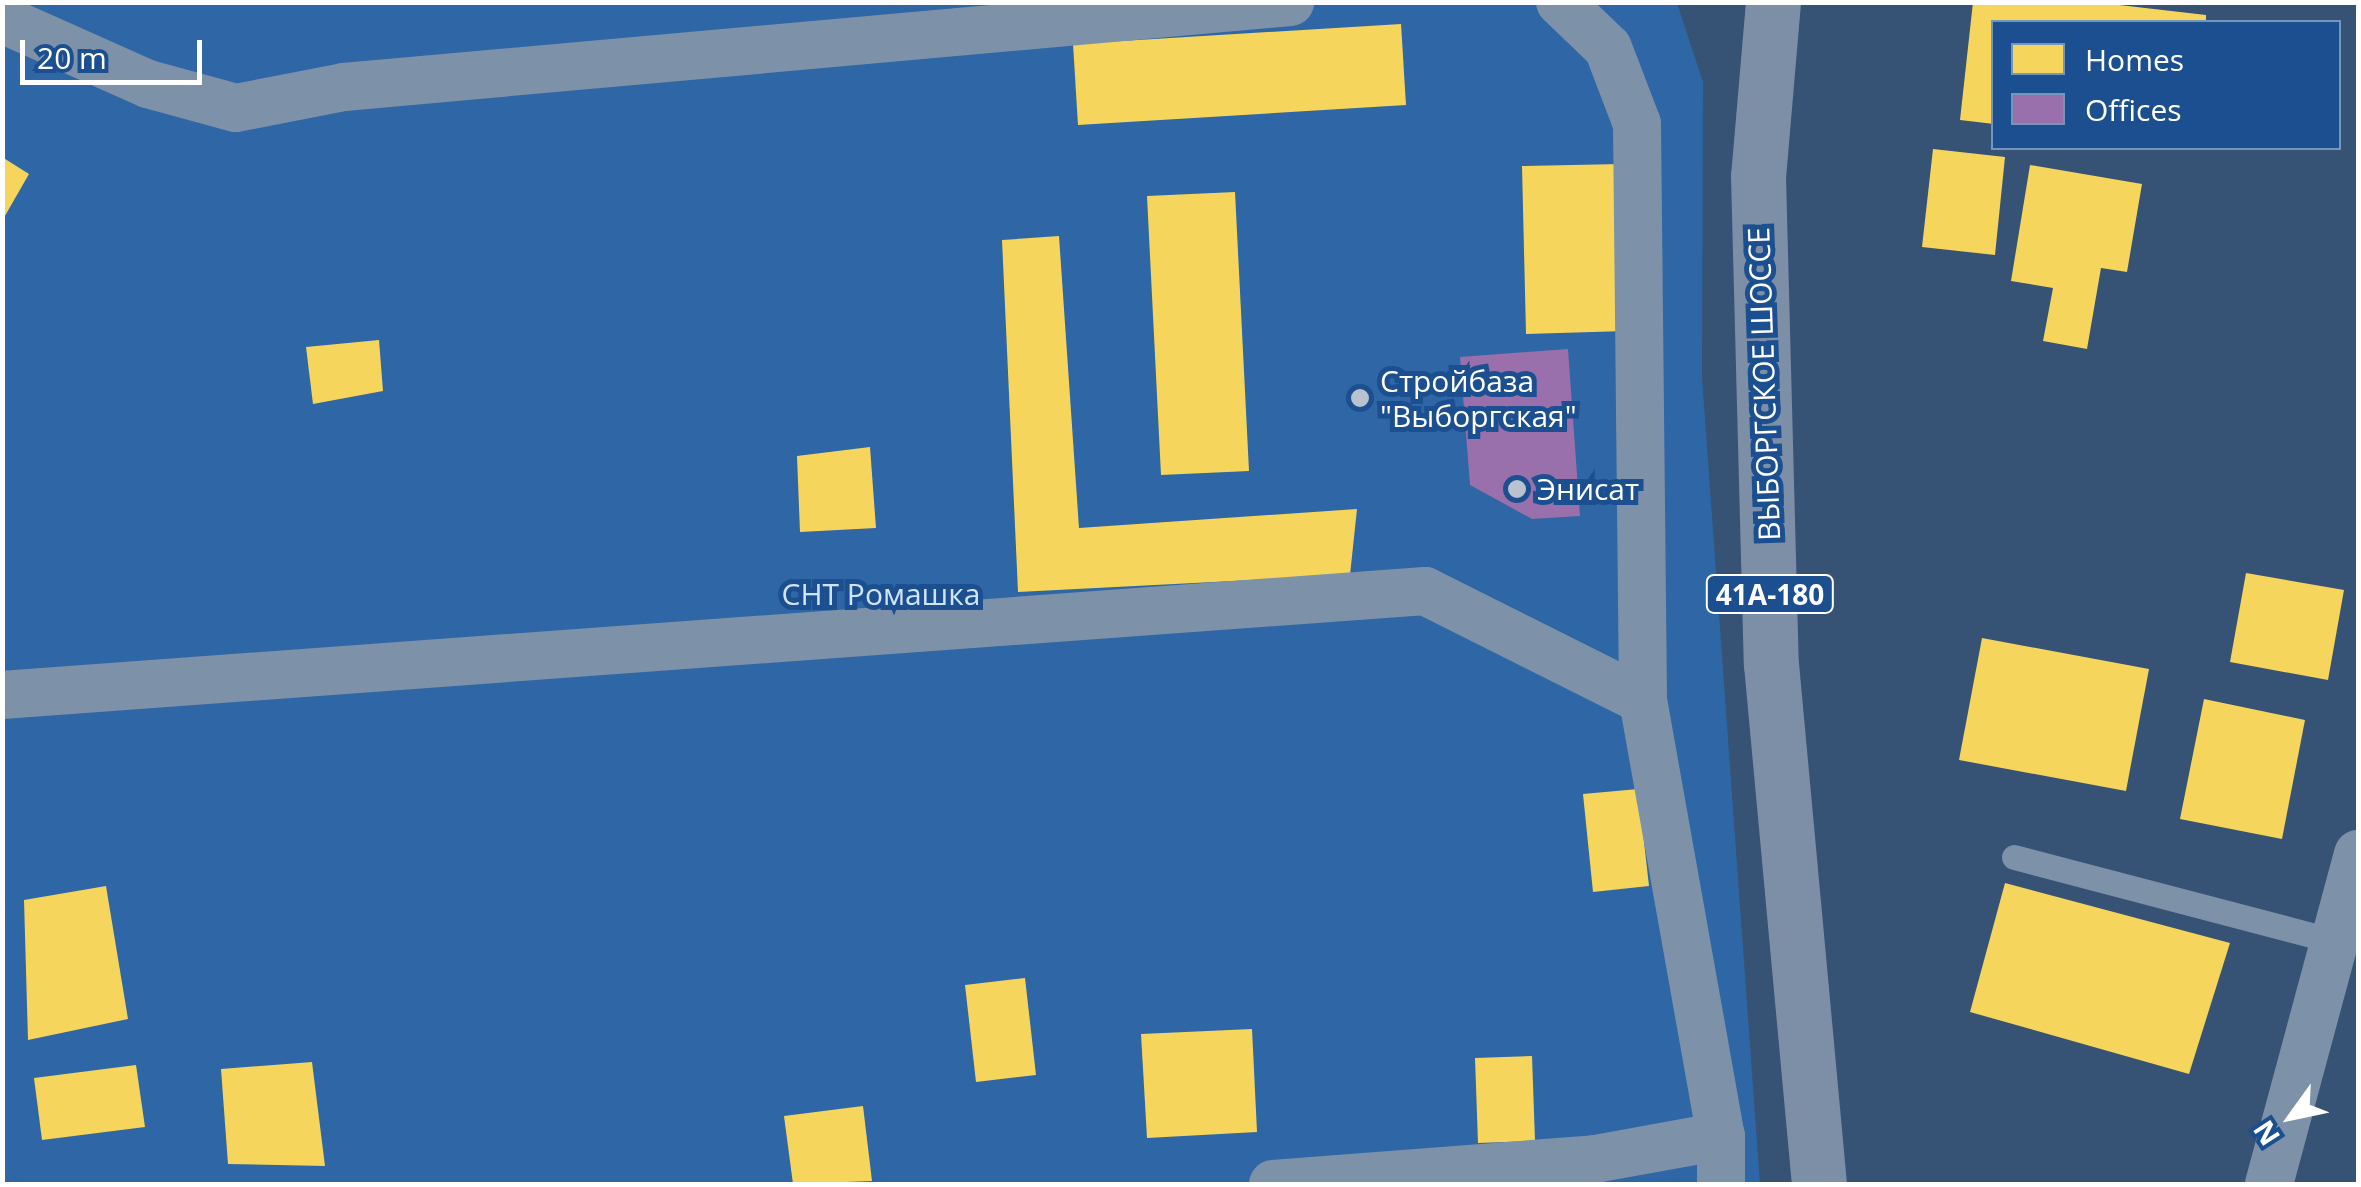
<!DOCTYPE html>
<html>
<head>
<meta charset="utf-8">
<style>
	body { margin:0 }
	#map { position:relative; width:2361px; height:1187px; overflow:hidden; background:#365274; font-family:"Open Sans",sans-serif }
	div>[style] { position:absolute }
	.green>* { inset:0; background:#2f66a5 }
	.homes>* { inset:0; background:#f6d55c }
	.offices>* { inset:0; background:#9970ab }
	.service>* { height:25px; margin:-12.5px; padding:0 12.5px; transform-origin:12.5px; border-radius:12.5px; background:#7d92a8 }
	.minor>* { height:48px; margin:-24px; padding:0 24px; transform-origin:24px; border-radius:24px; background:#7d92a8 }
	.primary>* { height:55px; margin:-27.5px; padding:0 27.5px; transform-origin:27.5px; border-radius:27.5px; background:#7d8ea7 }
	.dots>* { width:28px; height:28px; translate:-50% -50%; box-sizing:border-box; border:5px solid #1b4f8f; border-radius:50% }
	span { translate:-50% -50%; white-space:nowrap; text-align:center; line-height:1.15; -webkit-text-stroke:10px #1b4f8f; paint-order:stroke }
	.shield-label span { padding:2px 8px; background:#1b4f8f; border:2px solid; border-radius:8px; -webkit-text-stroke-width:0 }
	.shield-label { font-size:28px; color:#fff; font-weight:700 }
	.poi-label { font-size:30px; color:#fff }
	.left { translate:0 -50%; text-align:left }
	.street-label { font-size:30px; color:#fff }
	.park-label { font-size:30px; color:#cfe3fa }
	.frame { position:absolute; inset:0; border:5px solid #fff; pointer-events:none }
	.legend { position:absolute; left:1991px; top:20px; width:350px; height:130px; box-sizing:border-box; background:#1b4f8f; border:2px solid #7695bc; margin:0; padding:12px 18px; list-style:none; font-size:30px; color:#fff }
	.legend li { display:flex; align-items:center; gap:20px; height:50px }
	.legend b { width:50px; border:2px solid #7695bc }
	.north { position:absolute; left:2241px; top:1067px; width:100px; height:100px; -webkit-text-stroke:8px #1b4f8f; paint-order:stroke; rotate:237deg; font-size:28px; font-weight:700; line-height:40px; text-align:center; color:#fff }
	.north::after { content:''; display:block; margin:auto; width:35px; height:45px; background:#fff; clip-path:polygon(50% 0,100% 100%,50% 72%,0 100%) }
	.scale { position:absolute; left:20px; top:40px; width:182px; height:45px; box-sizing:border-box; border:5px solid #fff; border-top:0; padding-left:12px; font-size:30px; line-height:35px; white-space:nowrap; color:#fff; -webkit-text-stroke:8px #1b4f8f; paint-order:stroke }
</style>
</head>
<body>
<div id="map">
	<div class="green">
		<i style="clip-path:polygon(2px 3px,1677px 3px,1703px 82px,1702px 377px,1760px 1184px,3px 1184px)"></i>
	</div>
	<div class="homes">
		<i style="clip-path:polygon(1973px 2px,2093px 2px,2206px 15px,2206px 22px,1994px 22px,1994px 124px,1960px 120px)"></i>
		<i style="clip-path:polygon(1401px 24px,1406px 105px,1078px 125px,1073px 44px)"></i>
		<i style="clip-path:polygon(1933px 149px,2005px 157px,1995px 255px,1922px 247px)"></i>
		<i style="clip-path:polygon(2px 157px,29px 174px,2px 221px)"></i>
		<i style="clip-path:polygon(1621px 164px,1626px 331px,1526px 334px,1522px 166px)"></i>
		<i style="clip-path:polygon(2030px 165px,2142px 184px,2127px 272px,2101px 268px,2087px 349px,2043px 341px,2053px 288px,2011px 281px)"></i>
		<i style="clip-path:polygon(1235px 192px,1249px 471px,1161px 475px,1147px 196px)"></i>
		<i style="clip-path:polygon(1059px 236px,1079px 528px,1357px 509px,1350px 575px,1018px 592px,1002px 240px)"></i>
		<i style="clip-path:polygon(379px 340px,383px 391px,313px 404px,306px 347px)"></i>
		<i style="clip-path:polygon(870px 447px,876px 528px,800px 532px,797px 456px)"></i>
		<i style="clip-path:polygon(2246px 573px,2344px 590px,2328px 680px,2230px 662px)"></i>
		<i style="clip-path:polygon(1982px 638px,2149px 669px,2126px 791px,1959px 760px)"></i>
		<i style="clip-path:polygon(2204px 699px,2305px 720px,2282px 839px,2180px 819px)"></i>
		<i style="clip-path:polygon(1638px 789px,1649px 886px,1593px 892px,1583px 794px)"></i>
		<i style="clip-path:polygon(2005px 883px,2230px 943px,2189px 1074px,1970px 1012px)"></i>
		<i style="clip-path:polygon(106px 886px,128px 1019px,28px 1040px,24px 900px)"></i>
		<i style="clip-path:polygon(1025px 978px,1036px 1075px,976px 1082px,965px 985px)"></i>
		<i style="clip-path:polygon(1252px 1029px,1257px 1132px,1147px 1138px,1141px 1034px)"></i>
		<i style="clip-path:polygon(1532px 1056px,1535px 1141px,1478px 1143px,1475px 1058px)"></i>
		<i style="clip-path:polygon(312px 1062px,325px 1166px,228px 1164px,221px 1069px)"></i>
		<i style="clip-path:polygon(136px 1065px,145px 1127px,42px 1140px,34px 1078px)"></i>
		<i style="clip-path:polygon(863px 1106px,872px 1181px,793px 1184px,784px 1116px)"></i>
	</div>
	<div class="offices">
		<i style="clip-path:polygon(1568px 349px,1580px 516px,1532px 519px,1470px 485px,1460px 357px)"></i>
	</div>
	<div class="service">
		<i style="left:2014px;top:857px;width:328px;rotate:14.7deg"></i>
	</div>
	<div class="minor">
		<i style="left:1560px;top:2px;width:66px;rotate:43.8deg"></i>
		<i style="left:1608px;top:48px;width:81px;rotate:69.1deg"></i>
		<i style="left:1637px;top:124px;width:576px;rotate:89.4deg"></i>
		<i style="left:1643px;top:700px;width:443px;rotate:79.9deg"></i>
		<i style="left:1721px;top:1136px;width:48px;rotate:90deg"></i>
		<i style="left:2px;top:19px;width:160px;rotate:24deg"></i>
		<i style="left:148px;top:84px;width:91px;rotate:15.3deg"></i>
		<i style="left:236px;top:108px;width:110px;rotate:-11deg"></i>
		<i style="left:344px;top:87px;width:950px;rotate:-5.13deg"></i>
		<i style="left:2px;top:695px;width:1427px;rotate:-4.18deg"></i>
		<i style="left:1425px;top:591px;width:244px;rotate:26.6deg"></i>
		<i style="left:1273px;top:1184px;width:323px;rotate:-4.4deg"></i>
		<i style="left:1595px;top:1159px;width:128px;rotate:-10.3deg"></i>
		<i style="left:2269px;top:1184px;width:342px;rotate:-74.9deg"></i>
	</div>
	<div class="primary">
		<i style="left:1773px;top:2px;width:175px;rotate:94.9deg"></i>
		<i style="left:1758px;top:176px;width:488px;rotate:88.5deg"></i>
		<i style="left:1771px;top:664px;width:522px;rotate:84.73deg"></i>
	</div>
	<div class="dots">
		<i style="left:1360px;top:398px;background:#b9c2ce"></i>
		<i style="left:1517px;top:489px;background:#b9c2ce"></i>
	</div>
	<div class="shield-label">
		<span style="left:1770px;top:594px">41А-180</span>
	</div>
	<div class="poi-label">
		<span class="left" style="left:1380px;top:398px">Стройбаза<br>"Выборгская"</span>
		<span class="left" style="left:1537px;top:489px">Энисат</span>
	</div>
	<div class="street-label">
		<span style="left:1764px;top:384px;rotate:-92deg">ВЫБОРГСКОЕ ШОССЕ</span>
	</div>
	<div class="park-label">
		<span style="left:881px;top:594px">СНТ Ромашка</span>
	</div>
	<div class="frame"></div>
	<ul class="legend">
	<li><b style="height:28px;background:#f6d55c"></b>Homes</li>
	<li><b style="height:28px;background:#9970ab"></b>Offices</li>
	</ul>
	<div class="north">N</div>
	<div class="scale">20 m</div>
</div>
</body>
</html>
